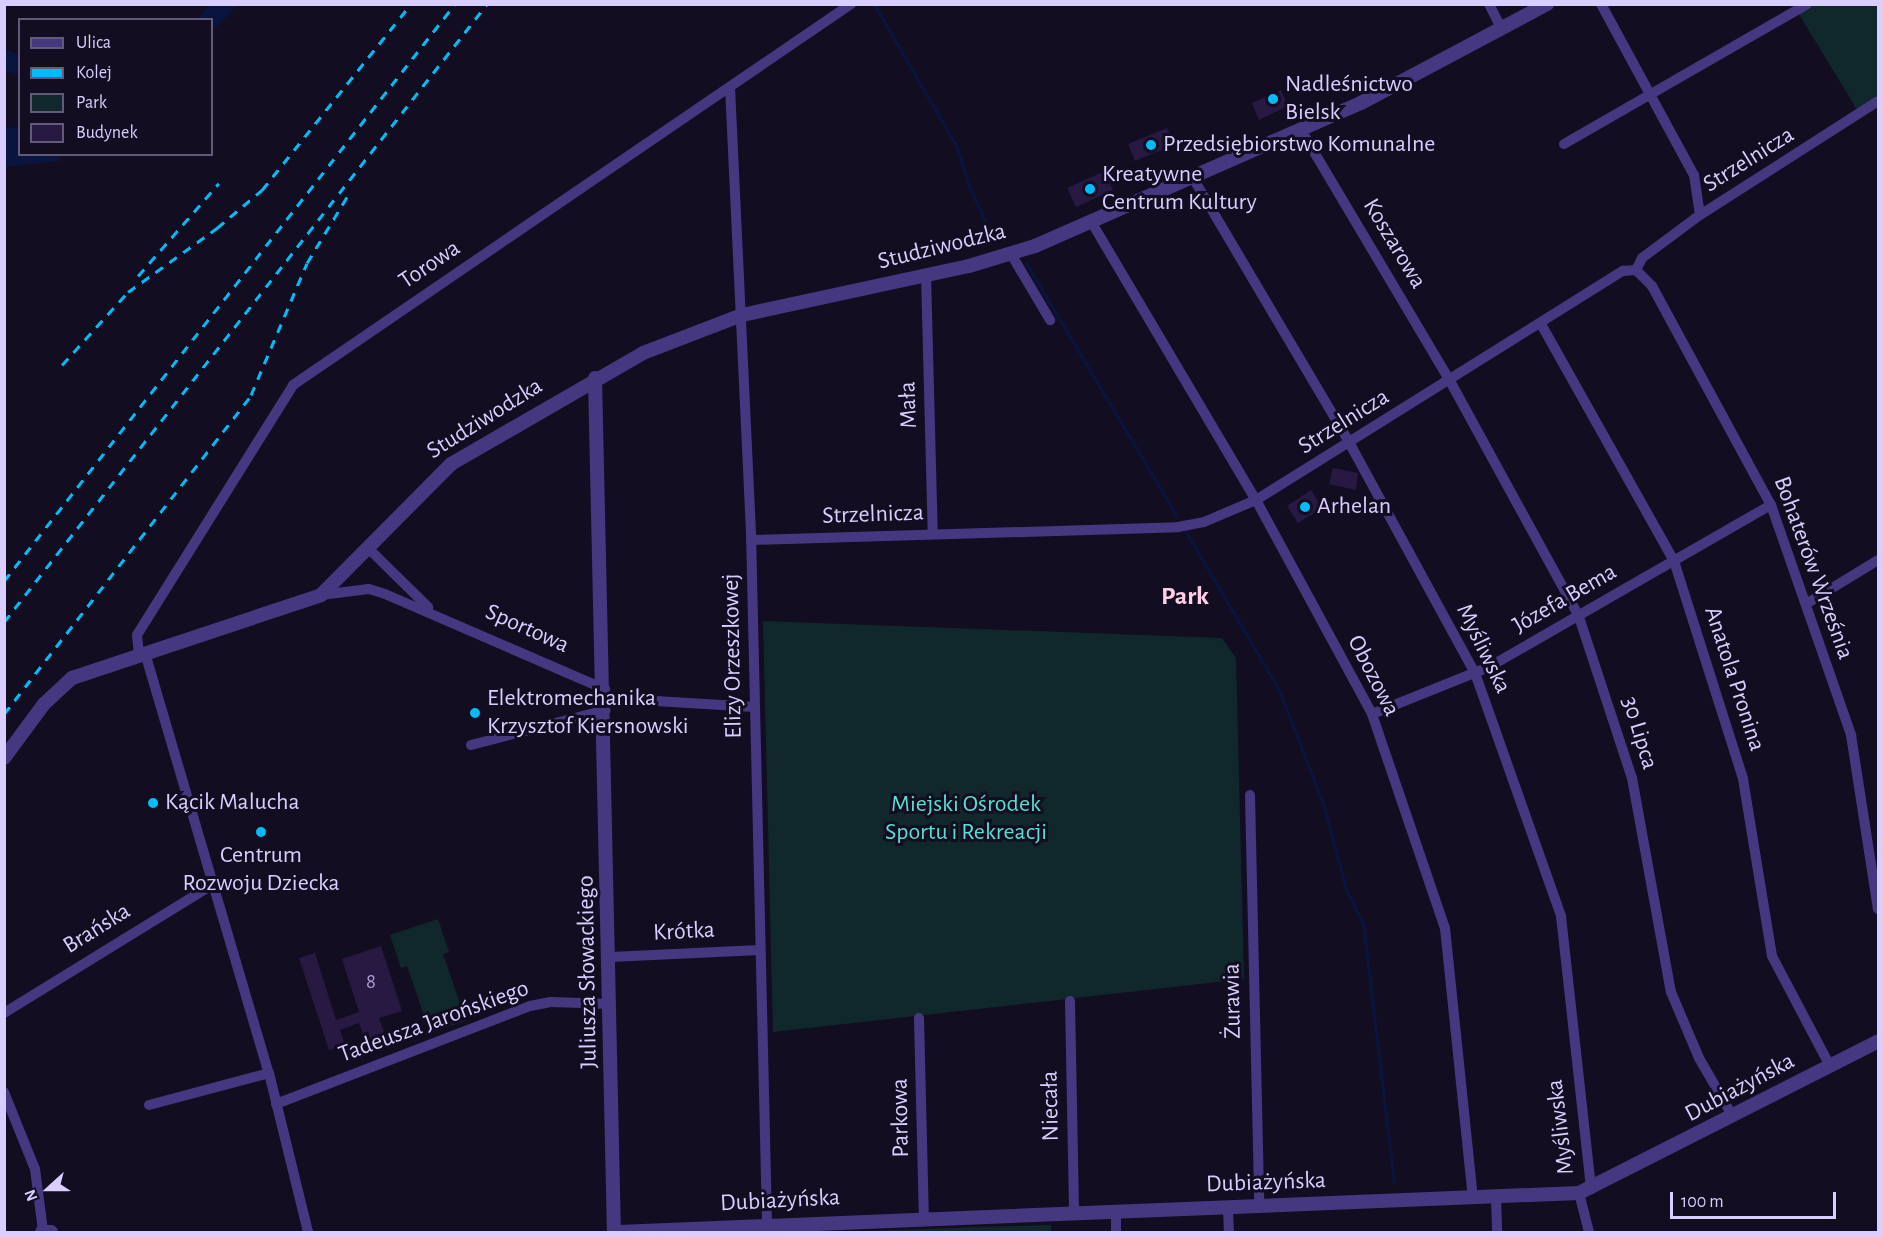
<!DOCTYPE html>
<html>
<head>
<meta charset="utf-8">
<style>
	body { margin:0 }
	#map { position:relative; width:1883px; height:1237px; overflow:hidden; background:#130d21; font-family:"Alegreya Sans",sans-serif }
	div>[style] { position:absolute }
	.green>* { inset:0; background:#10282b }
	.water>* { inset:0; background:#09153e }
	.stream>* { height:3px; margin:-1.5px; padding:0 1.5px; transform-origin:1.5px; border-radius:1.5px; background:#09153e }
	.river>* { height:20px; margin:-10px; padding:0 10px; transform-origin:10px; border-radius:10px; background:#09153e }
	.building>* { inset:0; background:#271942 }
	.minor>* { height:10px; margin:-5px; padding:0 5px; transform-origin:5px; border-radius:5px; background:#453880 }
	.tertiary>* { height:14px; margin:-7px; padding:0 7px; transform-origin:7px; border-radius:7px; background:#453880 }
	.rail>* { height:3px; margin-top:-1.5px; transform-origin:0; background:repeating-linear-gradient(90deg,#00bcf8 0 9px,transparent 0 17px) }
	.dots>* { width:16px; height:16px; translate:-50% -50%; box-sizing:border-box; border:3px solid #130d21; border-radius:50% }
	span { translate:-50% -50%; white-space:nowrap; text-align:center; line-height:1.15; -webkit-text-stroke:6px #130d21; paint-order:stroke }
	.number-label { font-size:21px; color:#ada0d0 }
	.number-label span { -webkit-text-stroke-width:0 }
	.poi-label { font-size:24px; color:#dacdff }
	.left { translate:0 -50%; text-align:left }
	.street-label { font-size:24px; color:#dacdff }
	.park-label { font-size:24px; color:#59dfd1 }
	.neighbourhood-label { font-size:26px; color:#ffcfe7; font-weight:700 }
	.frame { position:absolute; inset:0; border:6px solid #dacdff; pointer-events:none }
	.legend { position:absolute; left:18px; top:18px; width:195px; height:138px; box-sizing:border-box; background:#130d21; border:2px solid #635a7a; margin:0; padding:8px 10px; list-style:none; font-size:18px; color:#dacdff }
	.legend li { display:flex; align-items:center; gap:12px; height:30px }
	.legend b { width:30px; border:2px solid #635a7a }
	.north { position:absolute; left:18px; top:1159px; width:60px; height:60px; -webkit-text-stroke:4px #130d21; paint-order:stroke; rotate:249deg; font-size:16px; font-weight:700; line-height:24px; text-align:center; color:#dacdff }
	.north::after { content:''; display:block; margin:auto; width:21px; height:27px; background:#dacdff; clip-path:polygon(50% 0,100% 100%,50% 72%,0 100%) }
	.scale { position:absolute; left:1670px; top:1192px; width:166px; height:27px; box-sizing:border-box; border:3px solid #dacdff; border-top:0; padding-left:8px; font-size:18px; line-height:21px; white-space:nowrap; color:#dacdff; -webkit-text-stroke:4px #130d21; paint-order:stroke }
</style>
</head>
<body>
<div id="map">
	<div class="green">
		<i style="clip-path:polygon(1807px 5px,1878px 5px,1878px 101px,1859px 113px,1797px 11px)"></i>
		<i style="clip-path:polygon(763px 621px,1222px 638px,1236px 658px,1244px 979px,773px 1032px)"></i>
		<i style="clip-path:polygon(438px 919px,449px 952px,443px 954px,466px 1021px,430px 1033px,407px 966px,401px 968px,390px 935px)"></i>
		<i style="clip-path:polygon(1051px 1225px,1051px 1232px,846px 1232px,977px 1227px)"></i>
	</div>
	<div class="water">
		<i style="clip-path:polygon(4px 127px,19px 128px,20px 154px,59px 155px,60px 161px,5px 167px)"></i>
	</div>
	<div class="stream">
		<i style="left:874px;top:4px;width:165px;rotate:59.9deg"></i>
		<i style="left:957px;top:147px;width:39px;rotate:73deg"></i>
		<i style="left:968px;top:184px;width:64px;rotate:65deg"></i>
		<i style="left:1026px;top:263px;width:293px;rotate:59.2deg"></i>
		<i style="left:1186px;top:532px;width:183px;rotate:59.5deg"></i>
		<i style="left:1279px;top:690px;width:124px;rotate:68.8deg"></i>
		<i style="left:1324px;top:806px;width:87px;rotate:75.3deg"></i>
		<i style="left:1346px;top:890px;width:37px;rotate:63deg"></i>
		<i style="left:1363px;top:923px;width:261px;rotate:83.2deg"></i>
	</div>
	<div class="river">
		<i style="left:209px;top:20px;width:23px;rotate:-45deg"></i>
		<i style="left:4px;top:60px;width:17px;rotate:17deg"></i>
	</div>
	<div class="building">
		<i style="clip-path:polygon(1281px 90px,1288px 106px,1259px 120px,1252px 103px)"></i>
		<i style="clip-path:polygon(1167px 128px,1174px 145px,1135px 161px,1128px 144px)"></i>
		<i style="clip-path:polygon(1105px 171px,1113px 190px,1076px 207px,1067px 188px)"></i>
		<i style="clip-path:polygon(1333px 468px,1358px 473px,1356px 490px,1329px 484px)"></i>
		<i style="clip-path:polygon(1311px 490px,1322px 508px,1298px 523px,1287px 506px)"></i>
		<i style="clip-path:polygon(381px 946px,402px 1011px,379px 1018px,389px 1046px,369px 1053px,359px 1023px,340px 1030px,345px 1045px,329px 1050px,299px 958px,315px 953px,336px 1020px,359px 1012px,342px 959px)"></i>
	</div>
	<div class="minor">
		<i style="left:1489px;top:4px;width:28px;rotate:63deg"></i>
		<i style="left:1601px;top:4px;width:195px;rotate:61.5deg"></i>
		<i style="left:1694px;top:175px;width:40px;rotate:81.5deg"></i>
		<i style="left:730px;top:87px;width:446px;rotate:87.3deg"></i>
		<i style="left:751px;top:533px;width:691px;rotate:88.67deg"></i>
		<i style="left:1301px;top:130px;width:292px;rotate:59.3deg"></i>
		<i style="left:1450px;top:381px;width:269px;rotate:61.3deg"></i>
		<i style="left:1579px;top:617px;width:169px;rotate:71.8deg"></i>
		<i style="left:1632px;top:778px;width:218px;rotate:79.7deg"></i>
		<i style="left:1671px;top:992px;width:72px;rotate:67deg"></i>
		<i style="left:1699px;top:1058px;width:68px;rotate:60deg"></i>
		<i style="left:1564px;top:144px;width:280px;rotate:-29.9deg"></i>
		<i style="left:1193px;top:178px;width:309px;rotate:59.4deg"></i>
		<i style="left:1350px;top:444px;width:261px;rotate:61.4deg"></i>
		<i style="left:1475px;top:673px;width:258px;rotate:70.5deg"></i>
		<i style="left:1561px;top:916px;width:275px;rotate:83.7deg"></i>
		<i style="left:1092px;top:223px;width:322px;rotate:59.4deg"></i>
		<i style="left:1256px;top:500px;width:243px;rotate:61.5deg"></i>
		<i style="left:1372px;top:714px;width:226px;rotate:71.2deg"></i>
		<i style="left:1445px;top:928px;width:272px;rotate:84.1deg"></i>
		<i style="left:1011px;top:254px;width:77px;rotate:59.4deg"></i>
		<i style="left:1636px;top:270px;width:23px;rotate:45deg"></i>
		<i style="left:1652px;top:286px;width:249px;rotate:61.5deg"></i>
		<i style="left:1771px;top:505px;width:244px;rotate:70.8deg"></i>
		<i style="left:1851px;top:735px;width:176px;rotate:81.2deg"></i>
		<i style="left:1636px;top:270px;width:13px;rotate:-63deg"></i>
		<i style="left:1642px;top:258px;width:72px;rotate:-36.6deg"></i>
		<i style="left:1700px;top:215px;width:211px;rotate:-32.6deg"></i>
		<i style="left:926px;top:275px;width:259px;rotate:88.5deg"></i>
		<i style="left:1541px;top:324px;width:272px;rotate:60.7deg"></i>
		<i style="left:1674px;top:561px;width:229px;rotate:72.4deg"></i>
		<i style="left:1743px;top:779px;width:179px;rotate:80.7deg"></i>
		<i style="left:1772px;top:956px;width:124px;rotate:62.2deg"></i>
		<i style="left:751px;top:540px;width:427px;rotate:-1.7deg"></i>
		<i style="left:1178px;top:527px;width:26px;rotate:-11deg"></i>
		<i style="left:1204px;top:522px;width:56px;rotate:-22.9deg"></i>
		<i style="left:1256px;top:500px;width:433px;rotate:-32deg"></i>
		<i style="left:1623px;top:271px;width:13px;rotate:-4deg"></i>
		<i style="left:369px;top:549px;width:83px;rotate:44.5deg"></i>
		<i style="left:321px;top:595px;width:48px;rotate:-7.1deg"></i>
		<i style="left:369px;top:589px;width:17px;rotate:17deg"></i>
		<i style="left:385px;top:594px;width:240px;rotate:23.4deg"></i>
		<i style="left:1806px;top:604px;width:84px;rotate:-31.4deg"></i>
		<i style="left:145px;top:653px;width:438px;rotate:73.6deg"></i>
		<i style="left:269px;top:1073px;width:164px;rotate:76.2deg"></i>
		<i style="left:139px;top:654px;width:19px;rotate:-96deg"></i>
		<i style="left:137px;top:635px;width:295px;rotate:-58deg"></i>
		<i style="left:293px;top:385px;width:676px;rotate:-34.33deg"></i>
		<i style="left:606px;top:698px;width:149px;rotate:3.5deg"></i>
		<i style="left:1372px;top:714px;width:126px;rotate:-21.9deg"></i>
		<i style="left:1489px;top:667px;width:325px;rotate:-29.9deg"></i>
		<i style="left:471px;top:745px;width:139px;rotate:-14.5deg"></i>
		<i style="left:1250px;top:795px;width:411px;rotate:88.7deg"></i>
		<i style="left:610px;top:957px;width:150px;rotate:-2.7deg"></i>
		<i style="left:1070px;top:1001px;width:211px;rotate:88.9deg"></i>
		<i style="left:4px;top:1013px;width:246px;rotate:-31.6deg"></i>
		<i style="left:919px;top:1018px;width:199px;rotate:88.6deg"></i>
		<i style="left:4px;top:1092px;width:83px;rotate:68.1deg"></i>
		<i style="left:35px;top:1169px;width:63px;rotate:82.6deg"></i>
		<i style="left:276px;top:1104px;width:272px;rotate:-21.1deg"></i>
		<i style="left:530px;top:1006px;width:21px;rotate:-11deg"></i>
		<i style="left:551px;top:1002px;width:60px;rotate:1.9deg"></i>
		<i style="left:149px;top:1105px;width:124px;rotate:-14.9deg"></i>
		<i style="left:1579px;top:1193px;width:40px;rotate:75.6deg"></i>
		<i style="left:1496px;top:1198px;width:34px;rotate:88deg"></i>
		<i style="left:1228px;top:1207px;width:25px;rotate:88deg"></i>
		<i style="left:1116px;top:1210px;width:22px;rotate:90deg"></i>
	</div>
	<div class="tertiary">
		<i style="left:595px;top:378px;width:854px;rotate:88.73deg"></i>
		<i style="left:4px;top:758px;width:67px;rotate:-53.5deg"></i>
		<i style="left:44px;top:704px;width:38px;rotate:-43deg"></i>
		<i style="left:72px;top:678px;width:262px;rotate:-18.4deg"></i>
		<i style="left:321px;top:595px;width:185px;rotate:-45.2deg"></i>
		<i style="left:451px;top:464px;width:222px;rotate:-30deg"></i>
		<i style="left:643px;top:353px;width:106px;rotate:-21deg"></i>
		<i style="left:742px;top:315px;width:232px;rotate:-12.2deg"></i>
		<i style="left:969px;top:266px;width:69px;rotate:-16.9deg"></i>
		<i style="left:1035px;top:246px;width:356px;rotate:-23.7deg"></i>
		<i style="left:1361px;top:103px;width:211px;rotate:-28deg"></i>
		<i style="left:42px;top:1232px;width:9px"></i>
		<i style="left:619px;top:1232px;width:961px;rotate:-2.33deg"></i>
		<i style="left:1579px;top:1193px;width:335px;rotate:-26.9deg"></i>
	</div>
	<div class="rail">
		<i style="left:138px;top:276px;width:123px;rotate:-48.9deg"></i>
		<i style="left:62px;top:365px;width:98px;rotate:-47.9deg"></i>
		<i style="left:128px;top:292px;width:110px;rotate:-35.7deg"></i>
		<i style="left:217px;top:228px;width:59px;rotate:-40.2deg"></i>
		<i style="left:262px;top:190px;width:238px;rotate:-51.3deg"></i>
		<i style="left:4px;top:581px;width:732px;rotate:-51.99deg"></i>
		<i style="left:4px;top:622px;width:784px;rotate:-51.99deg"></i>
		<i style="left:4px;top:714px;width:403px;rotate:-52.2deg"></i>
		<i style="left:251px;top:395px;width:143px;rotate:-67deg"></i>
		<i style="left:307px;top:263px;width:83px;rotate:-58.8deg"></i>
	</div>
	<div class="dots">
		<i style="left:1273px;top:99px;background:#00bcf8"></i>
		<i style="left:1151px;top:145px;background:#00bcf8"></i>
		<i style="left:1090px;top:189px;background:#00bcf8"></i>
		<i style="left:1305px;top:507px;background:#00bcf8"></i>
		<i style="left:475px;top:713px;background:#00bcf8"></i>
		<i style="left:153px;top:803px;background:#00bcf8"></i>
		<i style="left:261px;top:832px;background:#00bcf8"></i>
	</div>
	<div class="number-label">
		<span style="left:371px;top:982px">8</span>
	</div>
	<div class="poi-label">
		<span class="left" style="left:1285px;top:99px">Nadleśnictwo<br>Bielsk</span>
		<span class="left" style="left:1163px;top:145px">Przedsiębiorstwo Komunalne</span>
		<span class="left" style="left:1102px;top:189px">Kreatywne<br>Centrum Kultury</span>
		<span class="left" style="left:1317px;top:507px">Arhelan</span>
		<span class="left" style="left:487px;top:713px">Elektromechanika<br>Krzysztof Kiersnowski</span>
		<span class="left" style="left:165px;top:803px">Kącik Malucha</span>
		<span style="left:261px;top:870px">Centrum<br>Rozwoju Dziecka</span>
	</div>
	<div class="street-label">
		<span style="left:1749px;top:160px;rotate:-32deg">Strzelnicza</span>
		<span style="left:1394px;top:244px;rotate:59deg">Koszarowa</span>
		<span style="left:942px;top:247px;rotate:-14deg">Studziwodzka</span>
		<span style="left:430px;top:265px;rotate:-34deg">Torowa</span>
		<span style="left:909px;top:405px;rotate:-92deg">Mała</span>
		<span style="left:485px;top:419px;rotate:-32deg">Studziwodzka</span>
		<span style="left:1344px;top:422px;rotate:-32deg">Strzelnicza</span>
		<span style="left:873px;top:515px;rotate:-2deg">Strzelnicza</span>
		<span style="left:1813px;top:568px;rotate:70deg">Bohaterów Września</span>
		<span style="left:1565px;top:599px;rotate:-30deg">Józefa Bema</span>
		<span style="left:527px;top:629px;rotate:24deg">Sportowa</span>
		<span style="left:1483px;top:649px;rotate:64deg">Myśliwska</span>
		<span style="left:733px;top:656px;rotate:-91deg">Elizy Orzeszkowej</span>
		<span style="left:1373px;top:676px;rotate:63deg">Obozowa</span>
		<span style="left:1734px;top:679px;rotate:72deg">Anatola Pronina</span>
		<span style="left:1639px;top:733px;rotate:73deg">30 Lipca</span>
		<span style="left:97px;top:929px;rotate:-32deg">Brańska</span>
		<span style="left:684px;top:932px;rotate:-3deg">Krótka</span>
		<span style="left:588px;top:972px;rotate:-91deg">Juliusza Słowackiego</span>
		<span style="left:1233px;top:1001px;rotate:-91deg">Żurawia</span>
		<span style="left:434px;top:1022px;rotate:-20deg">Tadeusza Jarońskiego</span>
		<span style="left:1740px;top:1088px;rotate:-28deg">Dubiażyńska</span>
		<span style="left:1051px;top:1106px;rotate:-91deg">Niecała</span>
		<span style="left:901px;top:1118px;rotate:-91deg">Parkowa</span>
		<span style="left:1561px;top:1127px;rotate:-97deg">Myśliwska</span>
		<span style="left:1266px;top:1183px;rotate:-2deg">Dubiażyńska</span>
		<span style="left:780px;top:1201px;rotate:-3deg">Dubiażyńska</span>
	</div>
	<div class="park-label">
		<span style="left:966px;top:819px">Miejski Ośrodek<br>Sportu i Rekreacji</span>
	</div>
	<div class="neighbourhood-label">
		<span style="left:1185px;top:597px">Park</span>
	</div>
	<div class="frame"></div>
	<ul class="legend">
	<li><b style="height:8px;background:#453880"></b>Ulica</li>
	<li><b style="height:8px;background:#00bcf8"></b>Kolej</li>
	<li><b style="height:16px;background:#10282b"></b>Park</li>
	<li><b style="height:16px;background:#271942"></b>Budynek</li>
	</ul>
	<div class="north">N</div>
	<div class="scale">100 m</div>
</div>
</body>
</html>
